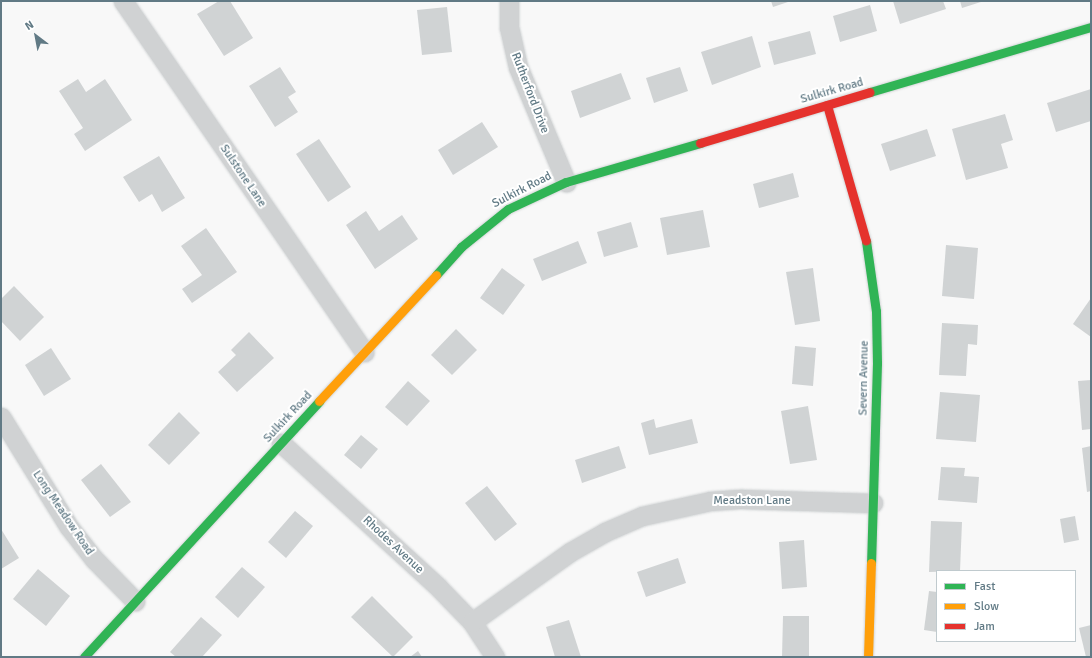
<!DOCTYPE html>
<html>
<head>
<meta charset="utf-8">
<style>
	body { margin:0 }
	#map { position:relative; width:1092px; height:658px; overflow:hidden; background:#f8f8f8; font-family:Signika,sans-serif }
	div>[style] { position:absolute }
	.building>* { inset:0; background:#d0d3d4 }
	.roads { filter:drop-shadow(0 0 1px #d2d5d6) drop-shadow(0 0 1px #d2d5d6) }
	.street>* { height:19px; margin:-9.5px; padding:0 9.5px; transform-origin:9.5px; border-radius:9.5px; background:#d0d2d3 }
	.fast>* { height:9px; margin:-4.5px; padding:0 4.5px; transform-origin:4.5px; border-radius:4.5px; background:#30b455 }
	.slow>* { height:9px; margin:-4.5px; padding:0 4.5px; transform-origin:4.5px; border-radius:4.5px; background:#ff9f0a }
	.jam>* { height:9px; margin:-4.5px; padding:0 4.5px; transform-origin:4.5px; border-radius:4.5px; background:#e5322d }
	span { translate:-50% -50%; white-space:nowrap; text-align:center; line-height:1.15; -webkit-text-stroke:4px #fff; paint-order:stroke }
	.street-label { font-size:12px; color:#617a85 }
	.frame { position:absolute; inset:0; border:2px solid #617a85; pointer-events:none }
	.legend { position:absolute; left:936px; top:570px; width:140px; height:72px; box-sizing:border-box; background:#fff; border:1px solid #c0cace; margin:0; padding:5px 7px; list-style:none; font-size:12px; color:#617a85 }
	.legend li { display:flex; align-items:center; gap:8px; height:20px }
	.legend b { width:20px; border:1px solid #c0cace }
	.north { position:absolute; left:16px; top:16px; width:40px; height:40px; -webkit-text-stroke:3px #fff; paint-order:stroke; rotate:328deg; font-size:11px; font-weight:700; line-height:16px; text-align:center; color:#617a85 }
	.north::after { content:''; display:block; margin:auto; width:14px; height:18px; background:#617a85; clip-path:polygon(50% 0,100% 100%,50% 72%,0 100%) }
</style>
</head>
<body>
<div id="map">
	<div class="building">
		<i style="clip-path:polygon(219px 1px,230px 1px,253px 38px,224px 56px,197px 14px)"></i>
		<i style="clip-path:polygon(771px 1px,791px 1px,773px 7px)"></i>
		<i style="clip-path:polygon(893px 1px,943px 1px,946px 9px,900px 24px)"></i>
		<i style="clip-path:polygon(960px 1px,984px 1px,962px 8px)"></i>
		<i style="clip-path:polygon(870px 5px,877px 31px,840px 42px,833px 16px)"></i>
		<i style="clip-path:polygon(447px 7px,452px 52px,422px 55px,417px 10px)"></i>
		<i style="clip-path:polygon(810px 31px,816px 54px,774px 65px,768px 42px)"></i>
		<i style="clip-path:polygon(752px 36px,761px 67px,712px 85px,701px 52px)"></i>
		<i style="clip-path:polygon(280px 67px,296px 92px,288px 97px,298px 112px,275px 127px,249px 86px)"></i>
		<i style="clip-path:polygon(680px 67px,688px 91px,654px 103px,646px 78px)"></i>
		<i style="clip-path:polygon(621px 73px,631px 99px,580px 118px,571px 91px)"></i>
		<i style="clip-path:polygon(78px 79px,86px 92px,105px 79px,132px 120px,85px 151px,74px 134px,83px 128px,59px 91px)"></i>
		<i style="clip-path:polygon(1091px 89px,1091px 121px,1056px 132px,1047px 103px)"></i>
		<i style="clip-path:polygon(1005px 114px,1013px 140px,1001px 144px,1008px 168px,966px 180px,952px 129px)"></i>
		<i style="clip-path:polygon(482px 122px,498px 147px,453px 175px,438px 150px)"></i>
		<i style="clip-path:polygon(927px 129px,936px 156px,890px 171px,881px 144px)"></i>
		<i style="clip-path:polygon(319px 139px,351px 187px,328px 202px,296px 154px)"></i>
		<i style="clip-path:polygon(159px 156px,185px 198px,162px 212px,152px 194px,139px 202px,123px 177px)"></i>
		<i style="clip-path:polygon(793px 173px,799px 197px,759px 208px,753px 184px)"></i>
		<i style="clip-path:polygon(703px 210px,710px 247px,667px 255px,660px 218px)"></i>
		<i style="clip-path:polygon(366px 211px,379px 231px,402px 215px,418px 239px,375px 269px,346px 225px)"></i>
		<i style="clip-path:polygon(631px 222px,638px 247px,604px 257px,597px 232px)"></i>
		<i style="clip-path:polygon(206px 228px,237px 272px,192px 303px,182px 289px,202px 275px,181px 246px)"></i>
		<i style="clip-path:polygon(578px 241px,587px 263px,542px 281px,533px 259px)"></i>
		<i style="clip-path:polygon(946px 245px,978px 248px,974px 299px,942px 296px)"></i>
		<i style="clip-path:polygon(502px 268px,525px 285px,503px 315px,480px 298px)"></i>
		<i style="clip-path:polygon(813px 268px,820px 321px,795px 325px,786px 272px)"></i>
		<i style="clip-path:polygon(14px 286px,44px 317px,20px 341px,1px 321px,1px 299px)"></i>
		<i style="clip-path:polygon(1091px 298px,1091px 337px,1073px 324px)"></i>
		<i style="clip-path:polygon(942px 323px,978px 325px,977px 345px,968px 344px,966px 376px,939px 375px)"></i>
		<i style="clip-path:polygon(456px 329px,477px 350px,452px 375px,431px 355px)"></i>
		<i style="clip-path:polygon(249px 332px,274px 358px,237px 392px,218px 372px,236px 355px,231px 350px)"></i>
		<i style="clip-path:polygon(795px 346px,816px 348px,813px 386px,792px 384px)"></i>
		<i style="clip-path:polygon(51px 348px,71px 379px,44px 396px,25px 365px)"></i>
		<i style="clip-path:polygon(1091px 380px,1091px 429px,1082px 430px,1078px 381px)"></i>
		<i style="clip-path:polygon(408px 381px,430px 401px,407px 426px,385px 407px)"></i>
		<i style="clip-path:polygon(940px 392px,980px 395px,976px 442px,936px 439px)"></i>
		<i style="clip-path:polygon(808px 406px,817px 460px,790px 464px,781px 411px)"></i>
		<i style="clip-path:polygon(179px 412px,200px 433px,169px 465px,148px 445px)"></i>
		<i style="clip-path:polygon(654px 419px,656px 428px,692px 419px,698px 443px,649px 455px,641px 423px)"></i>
		<i style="clip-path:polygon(361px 435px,378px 449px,361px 469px,344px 455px)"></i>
		<i style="clip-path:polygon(619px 446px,626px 468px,582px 483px,575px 460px)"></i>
		<i style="clip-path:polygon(1091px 446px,1091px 491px,1087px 492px,1082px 448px)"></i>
		<i style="clip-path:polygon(101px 464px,131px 502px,110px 517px,81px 480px)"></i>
		<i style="clip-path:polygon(941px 467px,965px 468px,964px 476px,979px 477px,977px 503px,938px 500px)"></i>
		<i style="clip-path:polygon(487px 486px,517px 524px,495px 541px,465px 503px)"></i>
		<i style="clip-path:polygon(295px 511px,313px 526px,286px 558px,268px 542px)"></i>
		<i style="clip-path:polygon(1075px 516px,1079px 540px,1064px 543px,1060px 519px)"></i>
		<i style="clip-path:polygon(931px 521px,962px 522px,960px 571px,929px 572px)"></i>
		<i style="clip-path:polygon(1px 529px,19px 558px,1px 569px)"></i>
		<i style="clip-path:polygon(804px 540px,807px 587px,782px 589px,779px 542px)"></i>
		<i style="clip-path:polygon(678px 558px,686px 583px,646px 597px,637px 572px)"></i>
		<i style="clip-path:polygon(242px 567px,265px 587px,238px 618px,215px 597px)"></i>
		<i style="clip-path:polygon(38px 569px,70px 596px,46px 626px,13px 599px)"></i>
		<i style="clip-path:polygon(929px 591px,937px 592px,937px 632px,924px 630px)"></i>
		<i style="clip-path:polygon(372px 596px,413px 637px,393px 657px,351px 617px)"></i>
		<i style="clip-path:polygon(783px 616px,809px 616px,809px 657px,782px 657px)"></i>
		<i style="clip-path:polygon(201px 617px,222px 635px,202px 657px,176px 657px,170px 652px)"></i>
		<i style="clip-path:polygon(569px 620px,581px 657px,555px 657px,546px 627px)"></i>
		<i style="clip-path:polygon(1091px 625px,1091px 657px,1086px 657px,1079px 628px)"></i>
		<i style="clip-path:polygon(418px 651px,422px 657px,410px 657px)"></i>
	</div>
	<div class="roads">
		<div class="street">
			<i style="left:123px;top:1px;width:426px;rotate:55.5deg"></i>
			<i style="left:509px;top:1px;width:26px;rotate:90deg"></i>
			<i style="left:509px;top:27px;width:41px;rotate:77.3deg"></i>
			<i style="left:518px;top:67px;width:125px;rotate:67.3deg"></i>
			<i style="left:1px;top:417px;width:129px;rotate:58.3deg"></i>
			<i style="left:69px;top:527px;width:41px;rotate:52deg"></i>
			<i style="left:94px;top:559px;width:59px;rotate:45.7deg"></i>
			<i style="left:281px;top:443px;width:214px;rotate:42.5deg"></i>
			<i style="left:439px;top:588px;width:47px;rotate:45.9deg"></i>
			<i style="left:472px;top:622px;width:42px;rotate:56.7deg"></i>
			<i style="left:472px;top:622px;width:120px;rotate:-35.5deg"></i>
			<i style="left:570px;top:552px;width:40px;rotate:-29.7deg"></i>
			<i style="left:605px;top:532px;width:40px;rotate:-23.4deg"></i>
			<i style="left:642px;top:516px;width:70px;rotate:-12.4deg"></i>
			<i style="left:710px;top:501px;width:32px;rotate:-4deg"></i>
			<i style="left:742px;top:499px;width:131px;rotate:1.7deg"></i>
		</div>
		<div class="fast">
			<i style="left:870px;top:92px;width:230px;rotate:-16.4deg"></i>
			<i style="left:866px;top:241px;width:71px;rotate:81.9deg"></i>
			<i style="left:876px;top:311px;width:52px;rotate:88.9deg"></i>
			<i style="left:877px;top:363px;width:200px;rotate:91.7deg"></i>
			<i style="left:436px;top:275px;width:38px;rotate:-48deg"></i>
			<i style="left:461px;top:247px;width:60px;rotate:-39deg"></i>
			<i style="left:508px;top:209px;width:64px;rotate:-25deg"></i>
			<i style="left:566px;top:182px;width:140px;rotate:-16.2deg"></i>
			<i style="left:84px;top:657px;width:348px;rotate:-47.4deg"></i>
		</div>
		<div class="slow">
			<i style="left:319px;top:401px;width:172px;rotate:-47.1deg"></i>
			<i style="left:868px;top:657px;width:94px;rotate:-88.2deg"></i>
		</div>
		<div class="jam">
			<i style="left:827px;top:105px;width:141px;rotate:74deg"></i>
			<i style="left:700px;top:143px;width:177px;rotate:-16.7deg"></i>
		</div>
	</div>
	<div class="street-label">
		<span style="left:832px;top:91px;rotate:-16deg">Sulkirk Road</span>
		<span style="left:530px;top:93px;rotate:69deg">Rutherford Drive</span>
		<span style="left:243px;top:176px;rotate:56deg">Sulstone Lane</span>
		<span style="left:522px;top:190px;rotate:-27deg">Sulkirk Road</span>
		<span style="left:864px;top:378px;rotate:-89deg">Severn Avenue</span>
		<span style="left:288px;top:417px;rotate:-47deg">Sulkirk Road</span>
		<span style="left:752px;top:501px">Meadston Lane</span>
		<span style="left:63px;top:513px;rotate:56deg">Long Meadow Road</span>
		<span style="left:393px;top:545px;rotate:43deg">Rhodes Avenue</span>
	</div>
	<div class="frame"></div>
	<ul class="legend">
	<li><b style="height:5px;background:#30b455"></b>Fast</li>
	<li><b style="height:5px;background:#ff9f0a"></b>Slow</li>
	<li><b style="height:5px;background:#e5322d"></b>Jam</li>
	</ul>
	<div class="north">N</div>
</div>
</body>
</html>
